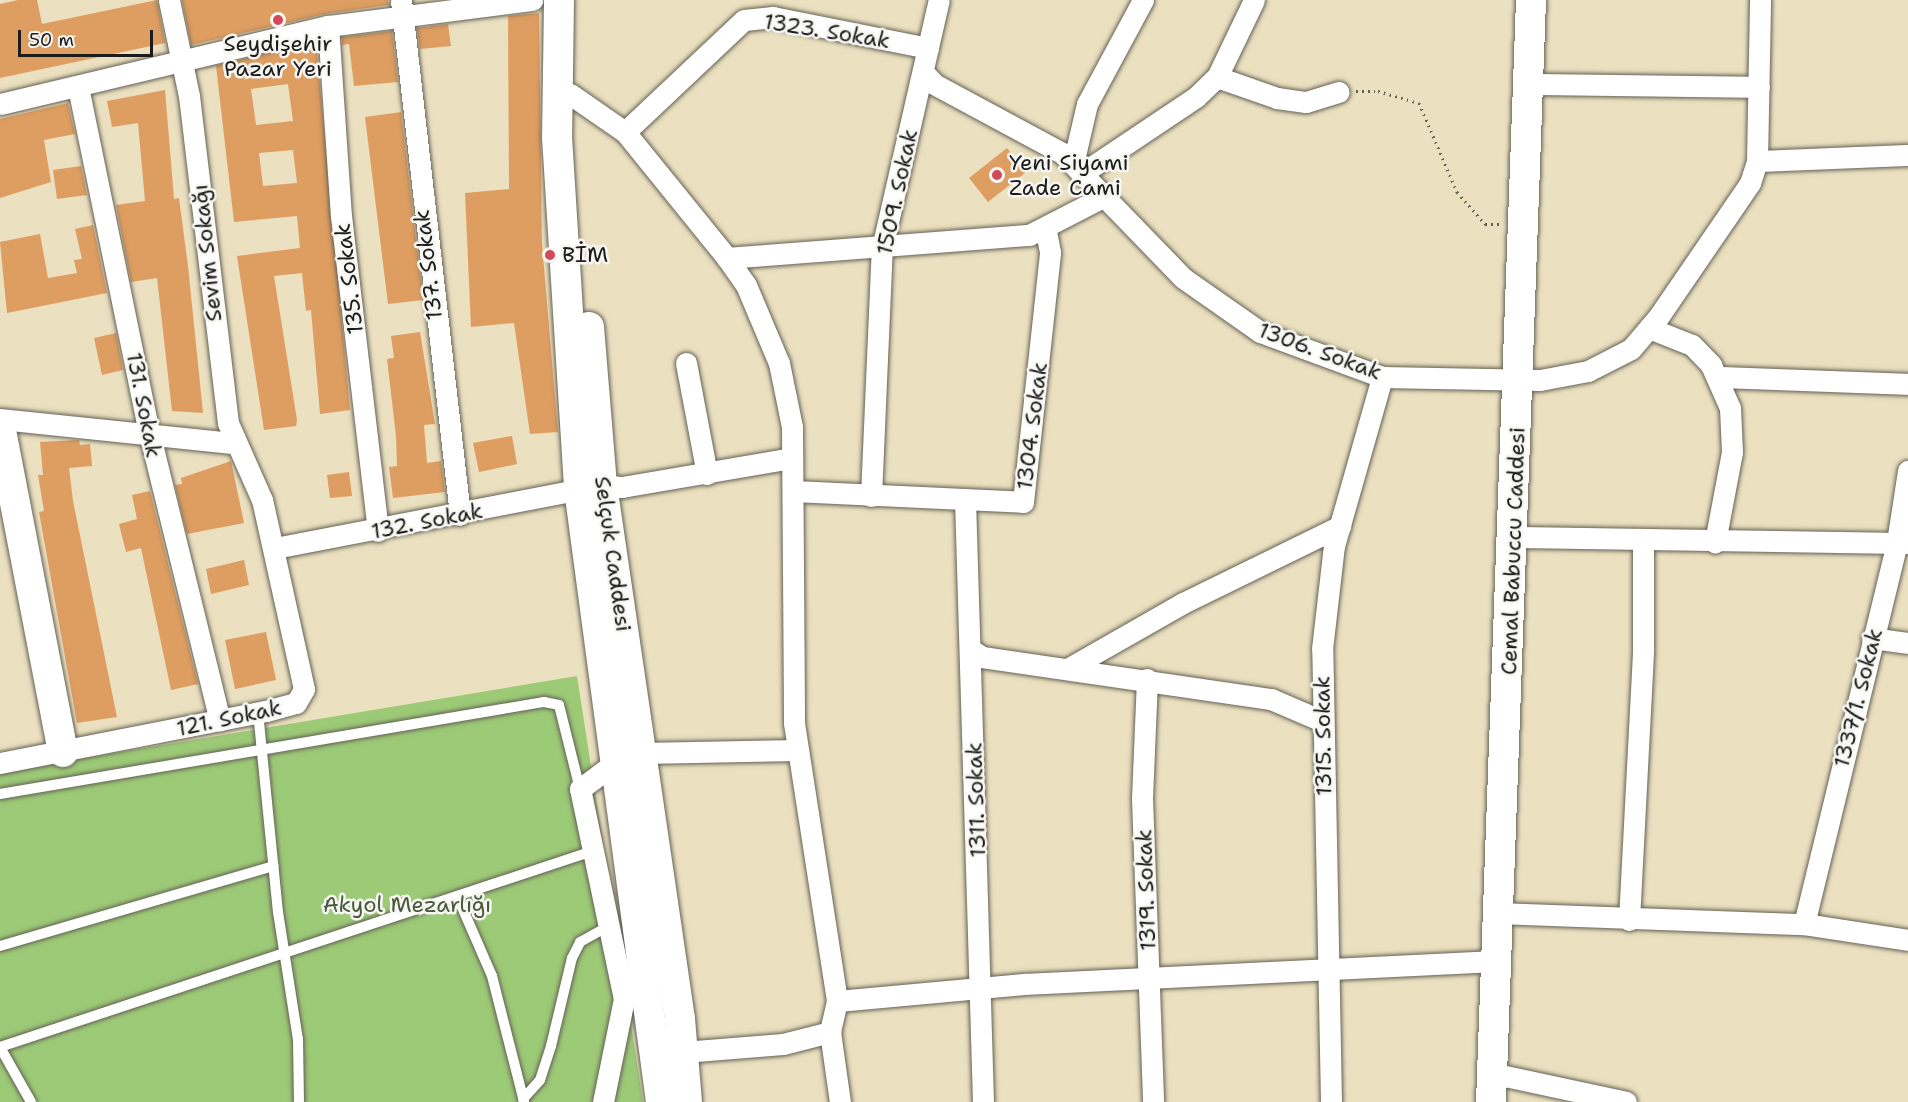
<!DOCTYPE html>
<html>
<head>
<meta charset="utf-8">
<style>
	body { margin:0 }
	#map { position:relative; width:1908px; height:1102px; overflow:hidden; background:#ebe0c0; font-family:"Shantell Sans",sans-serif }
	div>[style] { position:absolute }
	.green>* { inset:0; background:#9dca77 }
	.building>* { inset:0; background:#de9d61 }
	.path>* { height:3px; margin-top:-1.5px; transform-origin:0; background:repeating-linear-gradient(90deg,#646155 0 1.5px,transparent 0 6px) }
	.roads { filter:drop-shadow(0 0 2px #646155) drop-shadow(0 0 2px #646155) }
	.lane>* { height:10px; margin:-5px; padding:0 5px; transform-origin:5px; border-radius:5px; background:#fff }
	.street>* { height:21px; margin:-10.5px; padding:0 10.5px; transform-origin:10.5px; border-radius:10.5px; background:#fff }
	.secondary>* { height:30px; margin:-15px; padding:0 15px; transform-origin:15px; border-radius:15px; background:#fff }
	.dots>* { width:16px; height:16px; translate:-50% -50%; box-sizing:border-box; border:3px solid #f6f6f2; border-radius:50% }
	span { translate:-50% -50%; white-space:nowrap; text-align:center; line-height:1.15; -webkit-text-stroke:5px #f6f6f2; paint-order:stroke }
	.street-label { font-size:22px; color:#1c1c1c }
	.poi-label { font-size:22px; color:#1c1c1c }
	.left { translate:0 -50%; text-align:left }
	.park-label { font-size:22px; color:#49593c }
	.scale { position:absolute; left:18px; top:30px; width:135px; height:27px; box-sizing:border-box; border:3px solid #1c1c1c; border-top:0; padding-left:8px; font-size:18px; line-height:21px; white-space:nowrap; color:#1c1c1c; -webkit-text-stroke:4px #f6f6f2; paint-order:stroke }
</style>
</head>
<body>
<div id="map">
	<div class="green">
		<i style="clip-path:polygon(577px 676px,643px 1102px,0 1102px,0 772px)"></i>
	</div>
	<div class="building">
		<i style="clip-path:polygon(18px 0,37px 0,42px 24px,157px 0,165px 43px,0 78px,0 4px)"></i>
		<i style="clip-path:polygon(182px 0,388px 0,389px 5px,325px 14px,191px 45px)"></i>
		<i style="clip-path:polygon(539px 13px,542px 244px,558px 432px,530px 434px,514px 323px,471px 327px,465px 193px,509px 189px,508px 16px)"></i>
		<i style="clip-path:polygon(448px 24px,451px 46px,420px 49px,417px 28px)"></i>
		<i style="clip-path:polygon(392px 31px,398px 82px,354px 86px,349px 44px,342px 45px,342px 37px)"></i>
		<i style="clip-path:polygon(evenodd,316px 42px,350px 410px,320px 414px,311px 310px,306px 311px,302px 273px,274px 276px,297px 420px,296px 426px,264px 430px,237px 256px,300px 248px,297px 216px,234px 222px,216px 66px,197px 70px,316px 42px,288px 84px,293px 121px,256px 125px,251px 89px,288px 84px,316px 42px,293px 150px,297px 183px,263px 186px,259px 153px,293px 150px)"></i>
		<i style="clip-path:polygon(165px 90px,174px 199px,179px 198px,188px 266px,203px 413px,172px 411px,157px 278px,131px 282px,116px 205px,145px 201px,138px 123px,112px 127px,107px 101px)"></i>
		<i style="clip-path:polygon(68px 103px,75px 134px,44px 140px,51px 182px,0 198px,0 119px)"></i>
		<i style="clip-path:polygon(401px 112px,423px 300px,388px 304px,365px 117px)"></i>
		<i style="clip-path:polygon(1007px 148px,1026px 172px,988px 202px,969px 178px)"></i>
		<i style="clip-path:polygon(81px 166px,87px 195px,57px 199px,53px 170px)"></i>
		<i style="clip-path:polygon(93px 225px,107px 293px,7px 313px,0 242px,40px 234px,48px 278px,77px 273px,74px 260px,82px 259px,75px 229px)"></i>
		<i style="clip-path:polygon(420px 332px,435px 424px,424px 425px,427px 463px,441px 461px,445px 492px,393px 498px,389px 467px,397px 466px,396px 436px,387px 359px,394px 358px,391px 336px)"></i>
		<i style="clip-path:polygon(116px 333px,123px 370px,102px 375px,94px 338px)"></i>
		<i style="clip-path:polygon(512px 436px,517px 464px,479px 472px,473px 443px)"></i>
		<i style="clip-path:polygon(79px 440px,80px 445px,90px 444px,92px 466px,69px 468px,73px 501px,117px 717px,77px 723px,39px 512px,44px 511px,38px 475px,43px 475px,40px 442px)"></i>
		<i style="clip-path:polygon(231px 461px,244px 523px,187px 534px,175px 485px,182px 484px,181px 478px)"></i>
		<i style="clip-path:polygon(349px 472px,352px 496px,330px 498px,327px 475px)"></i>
		<i style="clip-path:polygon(150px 491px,198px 684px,171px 690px,141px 548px,126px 552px,119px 524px,137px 519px,132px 495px)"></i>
		<i style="clip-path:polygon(244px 560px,249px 585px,211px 594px,206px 569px)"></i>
		<i style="clip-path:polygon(266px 632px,276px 680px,235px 689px,225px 640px)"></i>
	</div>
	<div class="path">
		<i style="left:1356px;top:91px;width:22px"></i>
		<i style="left:1378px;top:91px;width:43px;rotate:16.3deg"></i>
		<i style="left:1419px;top:103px;width:97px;rotate:66.9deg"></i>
		<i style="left:1457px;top:192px;width:43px;rotate:48.8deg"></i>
		<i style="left:1485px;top:224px;width:14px"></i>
	</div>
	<div class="roads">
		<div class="lane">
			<i style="left:258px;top:712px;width:201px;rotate:84.3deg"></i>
			<i style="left:278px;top:912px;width:129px;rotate:81.1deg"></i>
			<i style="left:298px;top:1039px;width:63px;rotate:89.1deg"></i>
			<i style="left:0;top:794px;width:552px;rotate:-9.6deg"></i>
			<i style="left:544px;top:702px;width:15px;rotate:11deg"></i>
			<i style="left:559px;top:705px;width:87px;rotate:76deg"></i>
			<i style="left:458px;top:898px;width:85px;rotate:66.4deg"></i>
			<i style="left:492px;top:976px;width:130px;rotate:75.7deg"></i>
			<i style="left:0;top:946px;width:285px;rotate:-16.3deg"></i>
			<i style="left:0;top:1047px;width:625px;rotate:-18.29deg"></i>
			<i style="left:0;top:1047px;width:63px;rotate:60.6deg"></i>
			<i style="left:523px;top:1099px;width:25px;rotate:-48deg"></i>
			<i style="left:540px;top:1080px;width:36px;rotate:-72deg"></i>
			<i style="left:551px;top:1046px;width:90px;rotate:-76.6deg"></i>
			<i style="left:572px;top:958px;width:18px;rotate:-63deg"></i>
			<i style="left:580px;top:942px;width:33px;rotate:-29deg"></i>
		</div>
		<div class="street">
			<i style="left:401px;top:0;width:518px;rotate:83.46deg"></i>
			<i style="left:328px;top:26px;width:190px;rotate:86.1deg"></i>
			<i style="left:341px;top:216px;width:317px;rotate:83.3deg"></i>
			<i style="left:923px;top:72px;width:16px;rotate:47deg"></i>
			<i style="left:934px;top:84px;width:145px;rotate:28.3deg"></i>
			<i style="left:1062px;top:153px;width:174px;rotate:45.9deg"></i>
			<i style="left:1183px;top:278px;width:94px;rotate:35deg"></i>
			<i style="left:1260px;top:332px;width:130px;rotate:20.2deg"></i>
			<i style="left:1382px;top:377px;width:158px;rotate:1.1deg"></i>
			<i style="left:1540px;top:380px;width:49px;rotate:-10.6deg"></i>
			<i style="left:1588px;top:371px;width:48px;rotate:-27.1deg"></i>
			<i style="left:1631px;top:349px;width:43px;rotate:-49.7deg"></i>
			<i style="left:1659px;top:316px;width:161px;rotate:-55.6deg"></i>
			<i style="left:1750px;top:183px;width:23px;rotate:-72deg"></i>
			<i style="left:1757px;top:161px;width:151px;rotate:-2.3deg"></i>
			<i style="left:1217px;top:77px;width:64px;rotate:19.3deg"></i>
			<i style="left:1277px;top:98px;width:29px;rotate:8deg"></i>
			<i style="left:1306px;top:102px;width:34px;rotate:-17deg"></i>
			<i style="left:1528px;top:84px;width:231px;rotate:0.7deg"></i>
			<i style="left:78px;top:87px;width:352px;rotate:78.4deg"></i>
			<i style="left:149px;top:432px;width:297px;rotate:76.2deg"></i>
			<i style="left:570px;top:94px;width:67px;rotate:34.6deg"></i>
			<i style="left:625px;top:132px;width:162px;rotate:51deg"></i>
			<i style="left:727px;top:258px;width:33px;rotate:55deg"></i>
			<i style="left:746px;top:285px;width:85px;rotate:67.1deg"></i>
			<i style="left:779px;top:363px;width:65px;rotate:78.5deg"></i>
			<i style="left:792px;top:427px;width:296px;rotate:89.6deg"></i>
			<i style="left:794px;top:723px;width:281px;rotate:81.2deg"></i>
			<i style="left:837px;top:1001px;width:32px;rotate:103deg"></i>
			<i style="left:830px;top:1032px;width:71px;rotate:81.9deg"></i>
			<i style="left:0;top:104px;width:337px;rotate:-13.4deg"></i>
			<i style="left:328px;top:26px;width:206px;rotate:-7.3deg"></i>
			<i style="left:625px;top:132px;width:163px;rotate:-43.3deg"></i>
			<i style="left:744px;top:20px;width:29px;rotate:-6deg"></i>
			<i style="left:773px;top:17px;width:158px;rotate:11.3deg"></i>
			<i style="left:1757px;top:161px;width:161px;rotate:-88.9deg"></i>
			<i style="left:1073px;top:164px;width:62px;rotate:-76.9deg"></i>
			<i style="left:1087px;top:104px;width:118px;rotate:-61.7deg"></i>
			<i style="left:1081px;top:174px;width:138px;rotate:-33.8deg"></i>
			<i style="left:1196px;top:97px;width:29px;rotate:-44deg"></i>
			<i style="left:1217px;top:77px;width:85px;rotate:-64.3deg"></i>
			<i style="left:727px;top:258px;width:303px;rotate:-4.4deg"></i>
			<i style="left:1029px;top:235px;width:83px;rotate:-27.2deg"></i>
			<i style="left:1649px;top:328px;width:46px;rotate:21.6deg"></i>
			<i style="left:1692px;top:345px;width:28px;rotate:46deg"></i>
			<i style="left:1711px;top:365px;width:47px;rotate:66.2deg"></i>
			<i style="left:1730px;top:408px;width:44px;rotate:87.4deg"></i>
			<i style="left:1732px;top:452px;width:92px;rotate:100.7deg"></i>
			<i style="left:686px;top:363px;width:113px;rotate:79.3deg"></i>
			<i style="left:1718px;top:377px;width:190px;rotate:2.1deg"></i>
			<i style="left:0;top:419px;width:235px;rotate:5.9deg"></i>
			<i style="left:793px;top:491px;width:230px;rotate:2.7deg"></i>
			<i style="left:1023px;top:502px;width:251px;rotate:-83.8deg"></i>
			<i style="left:1050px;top:252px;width:25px;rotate:-101deg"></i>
			<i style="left:871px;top:496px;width:248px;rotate:-87.5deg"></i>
			<i style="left:882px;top:248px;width:254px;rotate:-77.1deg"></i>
			<i style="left:965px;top:499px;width:603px;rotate:88.29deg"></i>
			<i style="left:1514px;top:537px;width:394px;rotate:0.9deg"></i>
			<i style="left:275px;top:548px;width:333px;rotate:-10.9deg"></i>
			<i style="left:602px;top:485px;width:20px;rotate:6deg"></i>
			<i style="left:622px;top:487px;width:172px;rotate:-9.7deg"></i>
			<i style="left:1872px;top:638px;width:36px;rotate:8deg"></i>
			<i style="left:970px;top:649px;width:14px;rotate:34deg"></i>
			<i style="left:982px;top:657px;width:292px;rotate:8.3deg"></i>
			<i style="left:1271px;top:699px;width:56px;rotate:23.3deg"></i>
			<i style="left:1069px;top:668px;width:131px;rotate:-29.7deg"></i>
			<i style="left:1183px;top:603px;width:175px;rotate:-26.1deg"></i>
			<i style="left:1147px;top:679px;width:119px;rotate:92.4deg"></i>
			<i style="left:1142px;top:798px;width:304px;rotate:87.9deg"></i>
			<i style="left:641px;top:753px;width:156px;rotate:-1.1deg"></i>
			<i style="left:0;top:763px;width:271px;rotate:-11.1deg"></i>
			<i style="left:266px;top:711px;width:31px;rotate:-15deg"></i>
			<i style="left:296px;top:703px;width:16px;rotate:-60deg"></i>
			<i style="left:304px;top:689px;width:194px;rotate:-102.5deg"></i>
			<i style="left:262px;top:500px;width:84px;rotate:-113.8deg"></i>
			<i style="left:228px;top:423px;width:329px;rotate:-96.8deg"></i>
			<i style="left:189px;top:96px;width:98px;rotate:-101.8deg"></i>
			<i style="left:1497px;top:913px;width:307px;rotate:2.1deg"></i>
			<i style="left:1804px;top:924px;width:105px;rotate:8.7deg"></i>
			<i style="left:1629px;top:920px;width:271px;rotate:-87deg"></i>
			<i style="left:1643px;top:649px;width:108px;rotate:-90deg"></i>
			<i style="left:1804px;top:924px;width:393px;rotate:-76.3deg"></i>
			<i style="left:1897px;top:542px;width:72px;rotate:-81.2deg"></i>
			<i style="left:837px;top:1001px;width:188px;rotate:-5.2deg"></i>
			<i style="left:1024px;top:984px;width:472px;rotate:-2.8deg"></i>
			<i style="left:683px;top:1052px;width:100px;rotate:-4.6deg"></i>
			<i style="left:783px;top:1044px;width:49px;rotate:-14.3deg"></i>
			<i style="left:1491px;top:1073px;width:138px;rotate:12.1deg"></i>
			<i style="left:603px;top:1102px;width:105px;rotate:-78.5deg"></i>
			<i style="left:624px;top:999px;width:215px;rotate:-101.8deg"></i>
			<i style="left:580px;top:789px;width:45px;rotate:-36.9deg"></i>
			<i style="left:1331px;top:1102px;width:453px;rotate:-91.1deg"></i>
			<i style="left:1322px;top:649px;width:104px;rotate:-83.4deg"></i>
			<i style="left:1334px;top:546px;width:176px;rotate:-74.1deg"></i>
		</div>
		<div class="secondary">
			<i style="left:559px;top:0;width:137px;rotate:90.8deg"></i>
			<i style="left:557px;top:137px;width:353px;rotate:86.4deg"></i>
			<i style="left:579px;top:489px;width:618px;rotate:82.38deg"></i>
			<i style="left:589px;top:327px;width:159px;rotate:85.3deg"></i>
			<i style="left:602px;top:485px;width:540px;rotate:81.69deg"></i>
			<i style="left:680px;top:1019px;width:83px;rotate:85.2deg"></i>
			<i style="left:0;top:425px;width:333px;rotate:79.1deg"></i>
			<i style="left:1491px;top:1102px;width:1103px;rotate:-87.92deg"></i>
		</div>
	</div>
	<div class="dots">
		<i style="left:278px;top:20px;background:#d1495b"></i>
		<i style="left:997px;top:175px;background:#d1495b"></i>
		<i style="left:550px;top:255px;background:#d1495b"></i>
	</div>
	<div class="street-label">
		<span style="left:827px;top:31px;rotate:9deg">1323. Sokak</span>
		<span style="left:897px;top:192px;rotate:-78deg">1509. Sokak</span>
		<span style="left:207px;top:253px;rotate:-96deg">Sevim Sokağı</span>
		<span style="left:428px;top:265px;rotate:-97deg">137. Sokak</span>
		<span style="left:349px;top:279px;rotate:-97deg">135. Sokak</span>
		<span style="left:1320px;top:351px;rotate:20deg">1306. Sokak</span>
		<span style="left:144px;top:405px;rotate:79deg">131. Sokak</span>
		<span style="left:1032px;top:426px;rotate:-83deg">1304. Sokak</span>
		<span style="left:427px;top:521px;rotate:-11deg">132. Sokak</span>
		<span style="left:1513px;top:551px;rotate:-88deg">Cemal Babuccu Caddesi</span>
		<span style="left:613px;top:554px;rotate:82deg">Selçuk Caddesi</span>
		<span style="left:1858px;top:698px;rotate:-76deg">1337/1. Sokak</span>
		<span style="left:229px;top:718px;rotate:-12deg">121. Sokak</span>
		<span style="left:1323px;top:736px;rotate:-91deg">1315. Sokak</span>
		<span style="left:976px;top:800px;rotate:-92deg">1311. Sokak</span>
		<span style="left:1146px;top:890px;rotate:-92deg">1319. Sokak</span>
	</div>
	<div class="poi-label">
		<span style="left:278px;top:56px">Seydişehir<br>Pazar Yeri</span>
		<span class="left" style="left:1009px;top:175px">Yeni Siyami<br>Zade Cami</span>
		<span class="left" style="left:562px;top:255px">BİM</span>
	</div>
	<div class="park-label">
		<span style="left:407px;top:905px">Akyol Mezarlığı</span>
	</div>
	<div class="scale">50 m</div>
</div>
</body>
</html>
